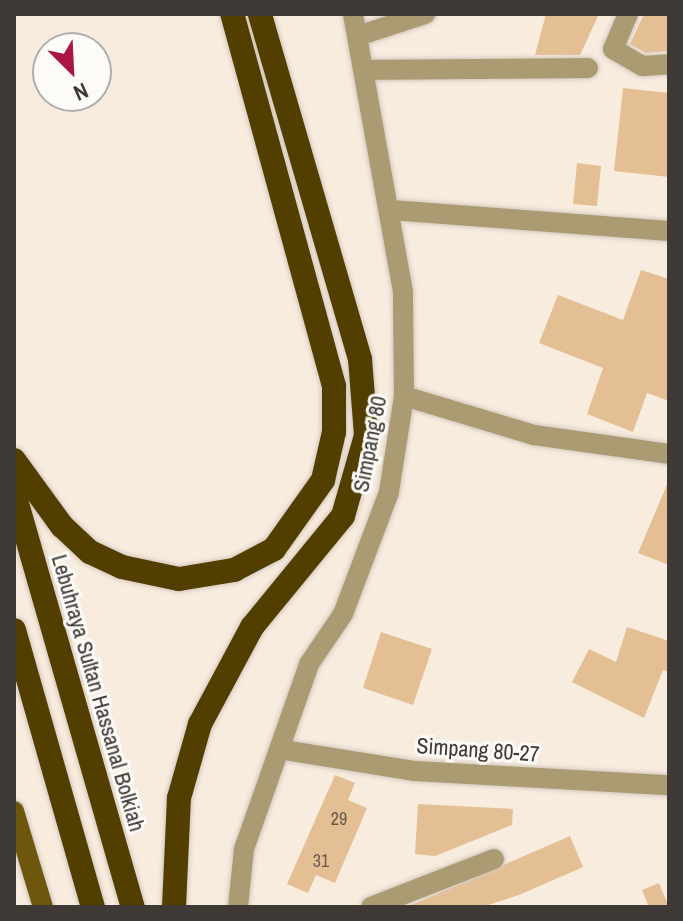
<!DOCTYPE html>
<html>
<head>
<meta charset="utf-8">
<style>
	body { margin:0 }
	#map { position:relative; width:683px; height:921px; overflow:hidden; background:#f8ecdf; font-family:"Archivo Narrow",sans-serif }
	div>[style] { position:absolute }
	.building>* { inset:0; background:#e5bf94 }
	.roads { filter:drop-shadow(0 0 2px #d3c8bd) drop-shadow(0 0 2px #d3c8bd) }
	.minor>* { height:20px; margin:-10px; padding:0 10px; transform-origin:10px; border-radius:10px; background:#aa9b72 }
	.major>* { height:20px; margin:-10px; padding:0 10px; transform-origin:10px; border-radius:10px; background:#6d560d }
	.highway>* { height:24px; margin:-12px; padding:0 12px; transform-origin:12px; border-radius:12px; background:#523f00 }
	span { translate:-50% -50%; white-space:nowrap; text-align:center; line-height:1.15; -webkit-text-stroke:6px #fdfbf8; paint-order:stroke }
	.number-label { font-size:18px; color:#685a4c }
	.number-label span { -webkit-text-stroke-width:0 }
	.street-label { font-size:22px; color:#3e3934 }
	.frame { position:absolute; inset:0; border:16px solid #3e3934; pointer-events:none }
	.north { position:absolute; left:32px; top:32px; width:80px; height:80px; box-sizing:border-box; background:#fdfbf8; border:2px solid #b1adaa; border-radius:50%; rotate:156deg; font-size:22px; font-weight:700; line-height:32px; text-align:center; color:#3e3934 }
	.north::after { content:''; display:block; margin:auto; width:28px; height:36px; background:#aa1545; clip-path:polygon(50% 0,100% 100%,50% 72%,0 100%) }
</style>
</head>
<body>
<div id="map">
	<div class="building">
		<i style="clip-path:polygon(546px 14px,599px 14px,580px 55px,535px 55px)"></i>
		<i style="clip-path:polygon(644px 14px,669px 14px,669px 51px,646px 53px,630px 44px)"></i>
		<i style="clip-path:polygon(623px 88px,669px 93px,669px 177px,614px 171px)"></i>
		<i style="clip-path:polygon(577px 163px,601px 166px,597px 206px,573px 204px)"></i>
		<i style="clip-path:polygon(641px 270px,669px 279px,669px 401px,647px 393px,633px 432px,587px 414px,603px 368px,539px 343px,558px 295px,623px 320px)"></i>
		<i style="clip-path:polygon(669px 480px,669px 565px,638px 553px)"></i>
		<i style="clip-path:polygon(627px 627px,669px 641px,669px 672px,663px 670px,644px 718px,572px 682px,589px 649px,616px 662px)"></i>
		<i style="clip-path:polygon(381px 632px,432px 649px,413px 705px,363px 688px)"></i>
		<i style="clip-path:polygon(335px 775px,355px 783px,348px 800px,367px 808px,335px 883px,316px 875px,308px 893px,287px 884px)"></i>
		<i style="clip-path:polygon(418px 804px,513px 809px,512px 825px,435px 856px,415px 854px)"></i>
		<i style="clip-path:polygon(570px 836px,583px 867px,519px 895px,482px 907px,407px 907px)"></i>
		<i style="clip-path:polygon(659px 883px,669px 907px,649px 907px,642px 890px)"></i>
	</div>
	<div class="roads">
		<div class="minor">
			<i style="left:628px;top:14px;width:38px;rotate:113deg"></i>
			<i style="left:613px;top:49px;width:34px;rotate:30deg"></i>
			<i style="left:643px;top:66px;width:26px;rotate:-4deg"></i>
			<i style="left:358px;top:36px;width:71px;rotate:-18.2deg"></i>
			<i style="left:365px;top:70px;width:223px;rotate:-0.5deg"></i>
			<i style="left:391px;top:210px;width:279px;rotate:4.3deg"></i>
			<i style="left:404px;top:396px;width:136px;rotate:16.7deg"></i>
			<i style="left:534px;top:435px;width:136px;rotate:8deg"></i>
			<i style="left:284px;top:750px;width:133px;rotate:9.1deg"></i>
			<i style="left:415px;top:771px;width:254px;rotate:3.2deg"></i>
			<i style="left:238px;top:907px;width:58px;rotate:-84.1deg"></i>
			<i style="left:244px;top:849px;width:196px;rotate:-70.6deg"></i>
			<i style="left:309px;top:664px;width:60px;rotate:-55.8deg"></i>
			<i style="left:343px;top:614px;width:130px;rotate:-69.3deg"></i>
			<i style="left:389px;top:492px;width:97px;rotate:-81.1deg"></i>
			<i style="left:404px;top:396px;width:104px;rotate:-90.6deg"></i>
			<i style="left:403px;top:292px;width:282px;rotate:-100.2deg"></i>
			<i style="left:371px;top:907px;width:132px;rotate:-21.3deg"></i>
		</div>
		<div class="major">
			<i style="left:14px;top:811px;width:100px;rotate:73.2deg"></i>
		</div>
		<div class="highway">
			<i style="left:14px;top:460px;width:82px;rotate:54deg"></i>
			<i style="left:62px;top:526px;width:38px;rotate:43deg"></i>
			<i style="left:90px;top:552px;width:35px;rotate:25deg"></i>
			<i style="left:122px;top:567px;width:58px;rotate:11.9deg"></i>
			<i style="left:179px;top:579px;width:56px;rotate:-9.3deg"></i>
			<i style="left:234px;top:570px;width:45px;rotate:-27.7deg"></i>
			<i style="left:274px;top:549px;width:85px;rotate:-54.6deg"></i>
			<i style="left:323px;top:480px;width:49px;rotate:-77.1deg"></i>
			<i style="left:334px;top:432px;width:46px;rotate:-90deg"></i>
			<i style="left:334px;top:386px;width:386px;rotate:-105.3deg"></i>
			<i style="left:14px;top:493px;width:431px;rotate:74deg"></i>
			<i style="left:14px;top:630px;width:288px;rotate:74.1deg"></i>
			<i style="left:174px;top:907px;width:109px;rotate:-87.4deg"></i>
			<i style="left:179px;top:798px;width:77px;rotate:-74.2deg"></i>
			<i style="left:200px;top:724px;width:110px;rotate:-61.8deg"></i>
			<i style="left:252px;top:627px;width:144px;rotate:-50.7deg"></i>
			<i style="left:343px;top:516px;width:84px;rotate:-74.1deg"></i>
			<i style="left:366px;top:435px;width:76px;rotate:-94.5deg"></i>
			<i style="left:360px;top:359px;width:359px;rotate:-106.2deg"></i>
		</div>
	</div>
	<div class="number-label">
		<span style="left:339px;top:819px">29</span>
		<span style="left:321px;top:861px">31</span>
	</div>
	<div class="street-label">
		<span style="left:370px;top:444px;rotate:-79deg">Simpang 80</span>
		<span style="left:98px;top:693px;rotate:74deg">Lebuhraya Sultan Hassanal Bolkiah</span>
		<span style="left:478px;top:750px;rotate:4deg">Simpang 80-27</span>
	</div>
	<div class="frame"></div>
	<div class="north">N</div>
</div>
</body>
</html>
